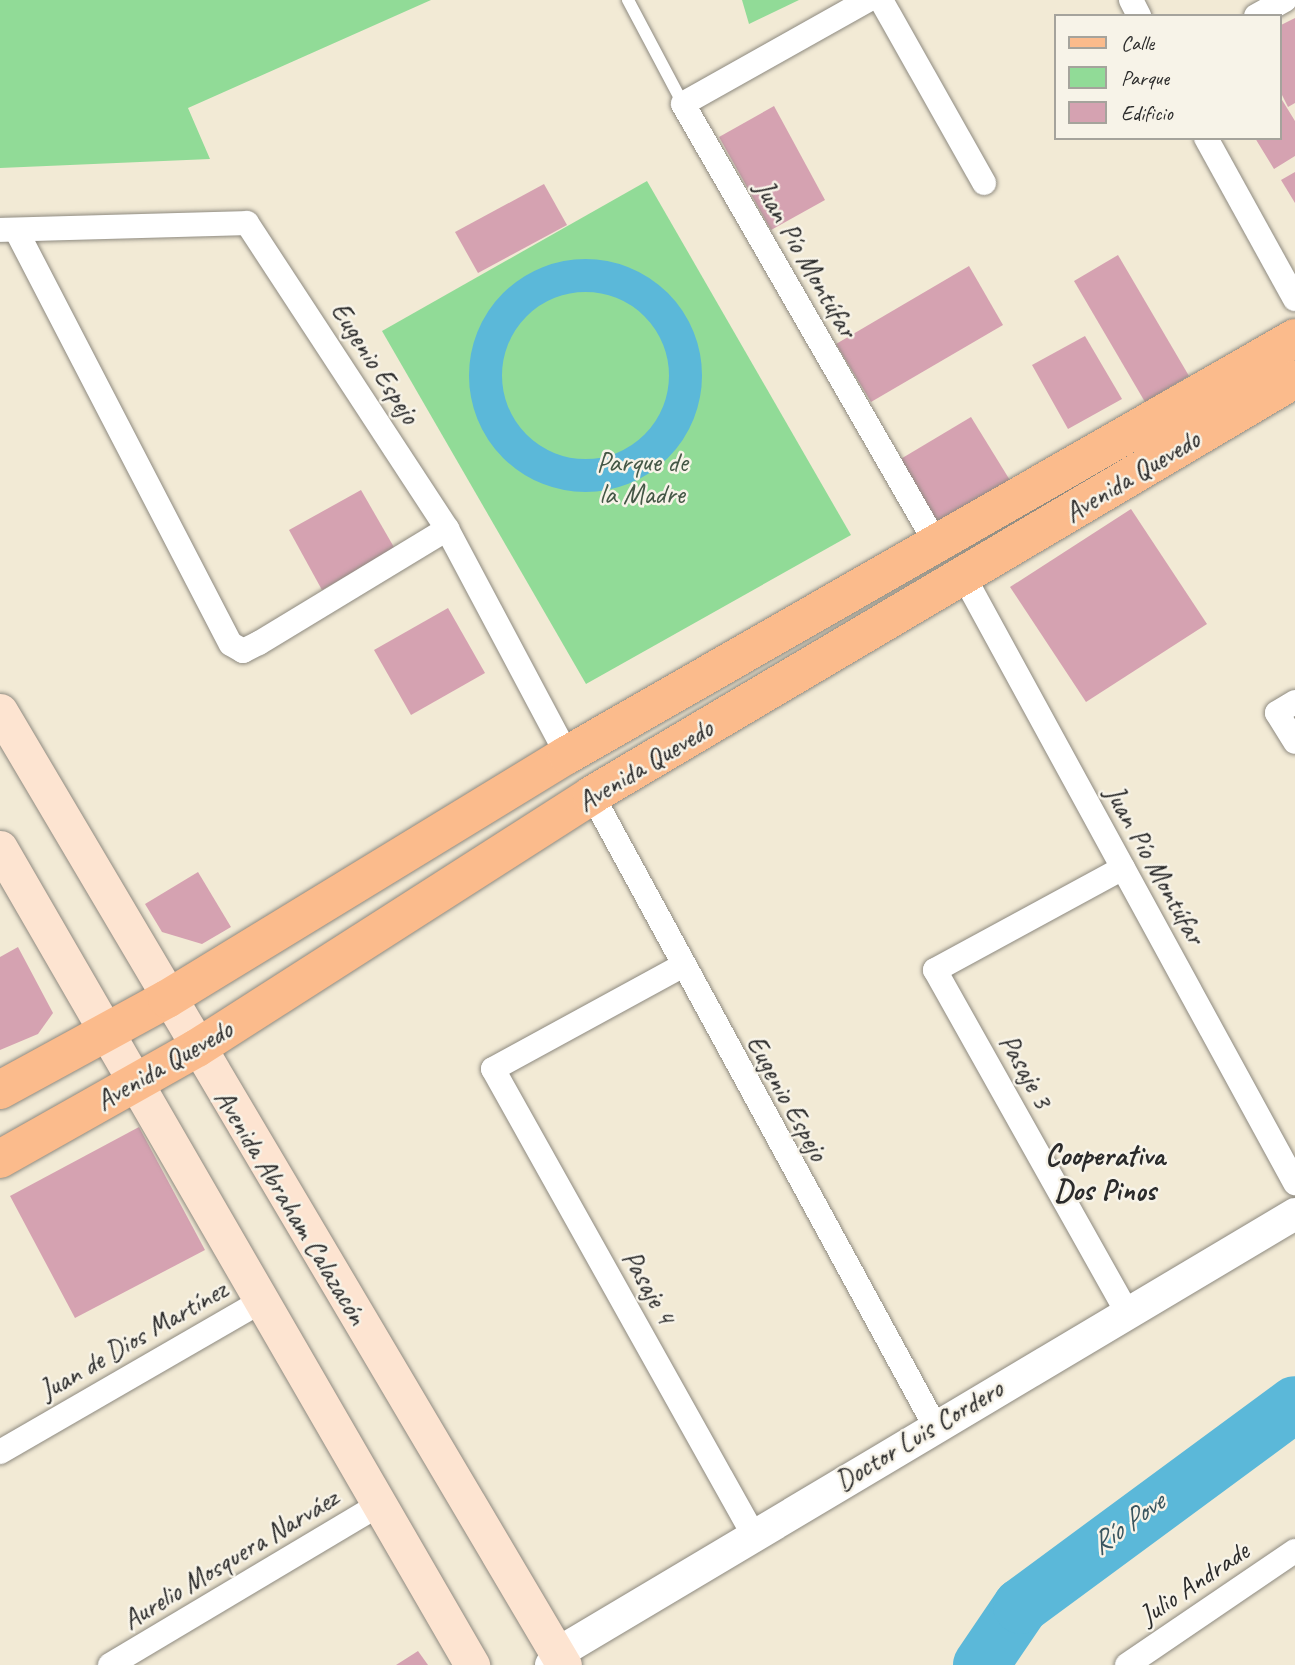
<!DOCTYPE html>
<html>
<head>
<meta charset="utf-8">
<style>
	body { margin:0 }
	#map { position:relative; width:1295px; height:1665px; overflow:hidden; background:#f2ead5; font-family:Caveat,sans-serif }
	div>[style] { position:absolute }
	.green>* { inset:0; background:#91db97 }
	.canal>* { height:33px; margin:-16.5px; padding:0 16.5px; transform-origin:16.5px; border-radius:16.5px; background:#5bb8d9 }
	.canal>.ring { margin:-16.5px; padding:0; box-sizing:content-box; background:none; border:33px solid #5bb8d9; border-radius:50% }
	.river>* { height:56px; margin:-28px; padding:0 28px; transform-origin:28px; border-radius:28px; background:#5bb8d9 }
	.building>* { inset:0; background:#d5a2b1 }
	.roads { filter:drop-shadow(0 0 2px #8e8a80) drop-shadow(0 0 2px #8e8a80) }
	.service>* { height:12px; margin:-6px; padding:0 6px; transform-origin:6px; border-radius:6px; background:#fff }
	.minor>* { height:24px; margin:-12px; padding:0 12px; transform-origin:12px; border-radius:12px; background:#fff }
	.tertiary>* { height:32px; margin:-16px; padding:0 16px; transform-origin:16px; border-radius:16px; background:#fff }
	.secondary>* { height:35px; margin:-17.5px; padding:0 17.5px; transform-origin:17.5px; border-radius:17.5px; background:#fde4d1 }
	.primary>* { height:38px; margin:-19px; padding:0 19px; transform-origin:19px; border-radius:19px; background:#fbbb8c }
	span { translate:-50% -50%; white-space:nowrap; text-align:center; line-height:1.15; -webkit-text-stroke:5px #f7f3e8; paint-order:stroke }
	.street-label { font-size:28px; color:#2b2b2b }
	.park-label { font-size:28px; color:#445746 }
	.neighbourhood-label { font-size:30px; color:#2b2b2b; font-weight:700 }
	.water-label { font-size:30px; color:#39555f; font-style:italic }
	.legend { position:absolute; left:1054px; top:14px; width:228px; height:126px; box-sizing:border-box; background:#f7f3e8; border:2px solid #a5a39c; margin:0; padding:9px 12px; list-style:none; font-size:21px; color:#2b2b2b }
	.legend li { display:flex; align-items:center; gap:14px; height:35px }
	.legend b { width:35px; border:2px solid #a5a39c }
</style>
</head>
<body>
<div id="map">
	<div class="green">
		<i style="clip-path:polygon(0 0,431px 0,188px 108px,210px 159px,0 168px)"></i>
		<i style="clip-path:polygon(742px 0,799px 0,749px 24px)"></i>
		<i style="clip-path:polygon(647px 181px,851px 535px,586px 684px,382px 331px)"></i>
	</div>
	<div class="canal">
		<i class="ring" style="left:485px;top:275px;width:167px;height:167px"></i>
	</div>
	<div class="river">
		<i style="left:981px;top:1665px;width:71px;rotate:-55.9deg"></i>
		<i style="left:1021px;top:1606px;width:340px;rotate:-36.4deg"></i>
	</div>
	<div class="building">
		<i style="clip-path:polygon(1295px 18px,1295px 103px,1288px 107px,1279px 89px,1279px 26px)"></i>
		<i style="clip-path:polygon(1279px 95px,1295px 121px,1295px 156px,1274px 169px,1255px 138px,1279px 138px)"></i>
		<i style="clip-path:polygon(774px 106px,825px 200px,771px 230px,719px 137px)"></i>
		<i style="clip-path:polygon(1295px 172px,1295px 203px,1281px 180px)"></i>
		<i style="clip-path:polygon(544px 184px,567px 225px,478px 273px,455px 232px)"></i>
		<i style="clip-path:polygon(1118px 255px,1189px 376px,1145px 402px,1074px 281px)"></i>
		<i style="clip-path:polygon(969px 266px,1003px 325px,871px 402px,836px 344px)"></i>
		<i style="clip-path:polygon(1085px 336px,1122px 399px,1068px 429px,1032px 365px)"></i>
		<i style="clip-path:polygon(971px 417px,1016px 490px,941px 533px,899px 460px)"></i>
		<i style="clip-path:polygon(361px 490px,395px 549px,322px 590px,289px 530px)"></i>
		<i style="clip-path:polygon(1131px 509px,1207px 624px,1086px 702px,1010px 587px)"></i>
		<i style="clip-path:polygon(448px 608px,485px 673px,411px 715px,374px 650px)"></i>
		<i style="clip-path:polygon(198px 872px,231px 927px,202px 944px,162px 932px,145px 904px)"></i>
		<i style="clip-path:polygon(18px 947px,53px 1013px,38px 1034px,0 1050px,0 957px)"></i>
		<i style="clip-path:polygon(139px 1127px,205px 1250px,75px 1318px,10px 1196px)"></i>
		<i style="clip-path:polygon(418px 1651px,428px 1665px,396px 1665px)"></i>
	</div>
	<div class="roads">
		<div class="service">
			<i style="left:628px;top:0;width:118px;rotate:62.1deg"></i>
		</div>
		<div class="minor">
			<i style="left:868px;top:0;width:212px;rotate:150.7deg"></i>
			<i style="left:683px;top:104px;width:509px;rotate:60.06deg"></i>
			<i style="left:881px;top:0;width:210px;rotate:60.6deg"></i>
			<i style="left:1131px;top:0;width:18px;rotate:63deg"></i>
			<i style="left:1256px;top:16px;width:33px;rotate:-29deg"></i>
			<i style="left:1206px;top:138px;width:184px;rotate:61.1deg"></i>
			<i style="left:0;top:230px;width:247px;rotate:-1.6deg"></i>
			<i style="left:247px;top:223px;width:366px;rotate:56.8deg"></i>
			<i style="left:447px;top:529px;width:256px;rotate:62deg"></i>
			<i style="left:16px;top:230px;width:466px;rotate:62.6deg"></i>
			<i style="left:231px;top:644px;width:14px;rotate:30deg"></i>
			<i style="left:243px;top:651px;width:18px;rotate:-27deg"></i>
			<i style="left:259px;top:643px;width:220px;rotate:-31.2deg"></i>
			<i style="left:963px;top:575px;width:693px;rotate:61.36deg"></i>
			<i style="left:1295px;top:702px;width:21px;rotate:149deg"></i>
			<i style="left:1277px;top:713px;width:34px;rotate:58deg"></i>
			<i style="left:592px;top:795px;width:718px;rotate:61.47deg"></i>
			<i style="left:1123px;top:868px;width:214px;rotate:151.5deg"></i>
			<i style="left:935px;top:970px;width:392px;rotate:60.7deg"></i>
			<i style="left:680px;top:967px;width:213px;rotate:151.4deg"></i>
			<i style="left:493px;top:1069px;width:533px;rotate:60.79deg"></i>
			<i style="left:0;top:1452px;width:300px;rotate:-30deg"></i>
			<i style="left:110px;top:1665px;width:314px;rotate:-30.8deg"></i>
			<i style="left:1127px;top:1665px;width:203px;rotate:-34.2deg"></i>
		</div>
		<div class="tertiary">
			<i style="left:551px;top:1665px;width:14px;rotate:-60deg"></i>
			<i style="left:558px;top:1653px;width:858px;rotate:-30.78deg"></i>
		</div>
		<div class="secondary">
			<i style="left:0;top:711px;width:1108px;rotate:59.41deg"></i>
			<i style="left:0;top:848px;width:944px;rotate:59.98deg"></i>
		</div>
		<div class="primary">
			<i style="left:0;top:1090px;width:190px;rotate:-28.6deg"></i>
			<i style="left:167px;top:999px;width:469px;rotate:-31.4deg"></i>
			<i style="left:567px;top:755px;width:839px;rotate:-29.8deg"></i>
			<i style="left:0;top:1159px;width:226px;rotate:-29.4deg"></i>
			<i style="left:197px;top:1048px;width:469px;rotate:-32.6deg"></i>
			<i style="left:592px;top:795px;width:817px;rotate:-30.61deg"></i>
		</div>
	</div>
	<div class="street-label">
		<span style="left:806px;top:259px;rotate:60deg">Juan Pío Montúfar</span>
		<span style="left:375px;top:363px;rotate:57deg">Eugenio Espejo</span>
		<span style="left:1132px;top:476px;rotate:-31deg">Avenida Quevedo</span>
		<span style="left:645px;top:765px;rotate:-31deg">Avenida Quevedo</span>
		<span style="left:1155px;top:865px;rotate:61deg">Juan Pío Montúfar</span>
		<span style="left:164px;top:1065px;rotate:-30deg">Avenida Quevedo</span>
		<span style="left:1026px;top:1071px;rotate:61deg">Pasaje 3</span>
		<span style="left:787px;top:1098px;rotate:61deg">Eugenio Espejo</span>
		<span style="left:291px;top:1207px;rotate:59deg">Avenida Abraham Calazacón</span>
		<span style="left:649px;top:1287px;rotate:61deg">Pasaje 4</span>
		<span style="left:133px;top:1340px;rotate:-30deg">Juan de Dios Martínez</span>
		<span style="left:919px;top:1435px;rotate:-31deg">Doctor Luis Cordero</span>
		<span style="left:230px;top:1559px;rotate:-31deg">Aurelio Mosquera Narváez</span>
		<span style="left:1194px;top:1583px;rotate:-34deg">Julio Andrade</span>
	</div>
	<div class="park-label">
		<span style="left:642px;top:478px">Parque de<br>la Madre</span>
	</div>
	<div class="neighbourhood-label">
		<span style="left:1105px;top:1172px">Cooperativa<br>Dos Pinos</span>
	</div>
	<div class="water-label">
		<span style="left:1127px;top:1523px;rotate:-36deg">Río Pove</span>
	</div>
	<ul class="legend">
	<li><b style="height:9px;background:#fbbb8c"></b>Calle</li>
	<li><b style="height:19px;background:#91db97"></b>Parque</li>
	<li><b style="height:19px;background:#d5a2b1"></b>Edificio</li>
	</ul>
</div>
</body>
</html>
